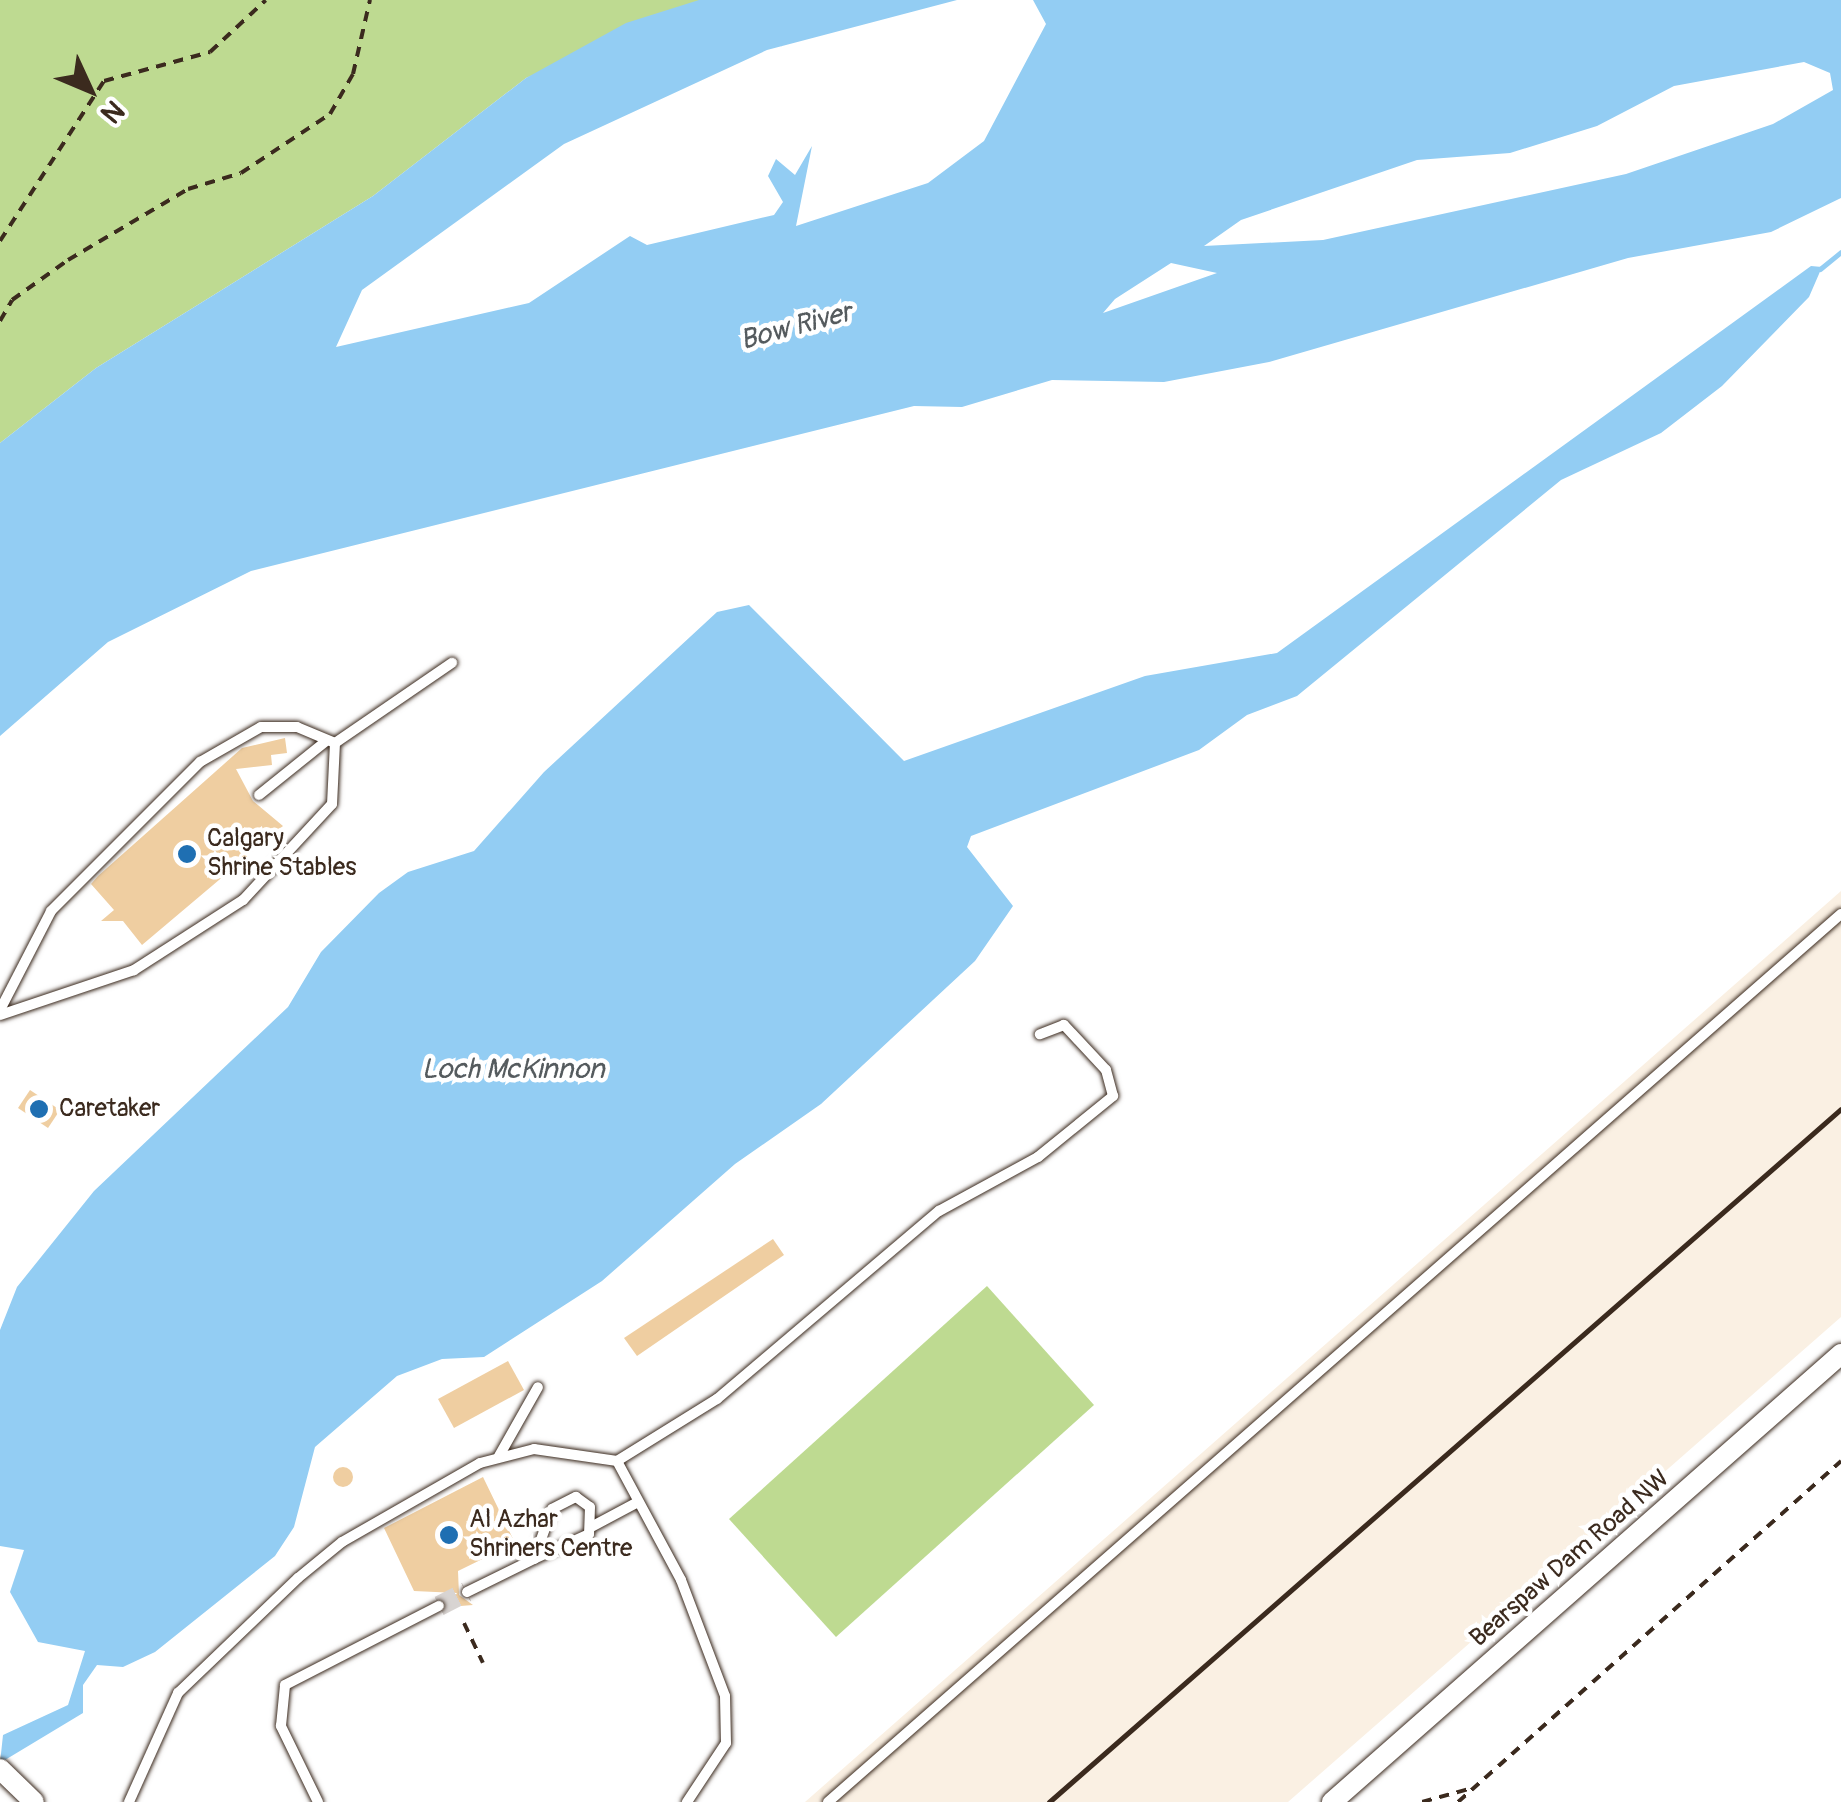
<!DOCTYPE html>
<html>
<head>
<meta charset="utf-8">
<style>
	body { margin:0 }
	#map { position:relative; width:1841px; height:1802px; overflow:hidden; background:#fff; font-family:Pangolin,sans-serif }
	div>[style] { position:absolute }
	.built>* { inset:0; background:#faf0e3 }
	.green>* { inset:0; background:#beda91 }
	.water>* { inset:0; background:#93cdf3 }
	.stream>* { height:5px; margin:-2.5px; padding:0 2.5px; transform-origin:2.5px; border-radius:2.5px; background:#93cdf3 }
	.building>* { inset:0; background:#efcea1 }
	.round { border-radius:50% }
	.minor-tunnel>* { height:20px; margin-top:-10px; transform-origin:0; background:repeating-linear-gradient(90deg,#d8d4d2 0 20px,transparent 0 30px) }
	.path>* { height:4px; margin-top:-2px; transform-origin:0; background:repeating-linear-gradient(90deg,#3b2a1e 0 10px,transparent 0 18px) }
	.roads { filter:drop-shadow(0 0 2px #3b2a1e) drop-shadow(0 0 2px #3b2a1e) }
	.service>* { height:10px; margin:-5px; padding:0 5px; transform-origin:5px; border-radius:5px; background:#fff }
	.minor>* { height:20px; margin:-10px; padding:0 10px; transform-origin:10px; border-radius:10px; background:#fff }
	.rail>* { height:5px; margin:-2.5px; padding:0 2.5px; transform-origin:2.5px; border-radius:2.5px; background:#3b2a1e }
	.dots>* { width:28px; height:28px; translate:-50% -50%; box-sizing:border-box; border:5px solid #fff; border-radius:50% }
	span { translate:-50% -50%; white-space:nowrap; text-align:center; line-height:1.15; -webkit-text-stroke:9px #fff; paint-order:stroke }
	.poi-label { font-size:25px; color:#3b2a1e }
	.left { translate:0 -50%; text-align:left }
	.street-label { font-size:25px; color:#3b2a1e }
	.water-label { font-size:28px; color:#555b5e; font-style:italic }
	.north { position:absolute; left:40px; top:40px; width:100px; height:100px; -webkit-text-stroke:8px #fff; paint-order:stroke; rotate:134deg; font-size:28px; font-weight:700; line-height:40px; text-align:center; color:#3b2a1e }
	.north::after { content:''; display:block; margin:auto; width:35px; height:45px; background:#3b2a1e; clip-path:polygon(50% 0,100% 100%,50% 72%,0 100%) }
</style>
</head>
<body>
<div id="map">
	<div class="built">
		<i style="clip-path:polygon(1841px 891px,1841px 1317px,1480px 1634px,1288px 1802px,805px 1802px)"></i>
	</div>
	<div class="green">
		<i style="clip-path:polygon(0 0,705px 0,526px 78px,373px 196px,96px 368px,0 443px)"></i>
		<i style="clip-path:polygon(987px 1286px,1094px 1405px,836px 1637px,729px 1519px)"></i>
	</div>
	<div class="water">
		<i style="clip-path:polygon(evenodd,699px 0,957px 0,767px 50px,564px 144px,362px 290px,336px 347px,529px 303px,630px 236px,647px 245px,774px 215px,783px 202px,768px 176px,776px 159px,795px 175px,812px 146px,796px 226px,928px 183px,984px 141px,1046px 24px,1033px 0,1841px 0,1841px 198px,1771px 232px,1628px 258px,1269px 362px,1164px 382px,1052px 380px,962px 407px,914px 406px,251px 571px,108px 642px,0 736px,0 443px,96px 368px,373px 196px,526px 78px,626px 23px,699px 0,1804px 62px,1830px 73px,1833px 90px,1773px 124px,1626px 174px,1323px 240px,1204px 246px,1241px 220px,1417px 160px,1510px 153px,1597px 126px,1674px 86px,1804px 62px,699px 0,1171px 263px,1217px 273px,1103px 313px,1115px 299px,1171px 263px)"></i>
		<i style="clip-path:polygon(1811px 266px,1822px 267px,1809px 297px,1722px 386px,1661px 433px,1561px 480px,1297px 696px,1247px 715px,1199px 750px,971px 836px,967px 847px,1013px 906px,975px 961px,821px 1104px,735px 1164px,602px 1281px,484px 1357px,442px 1359px,397px 1376px,315px 1447px,294px 1527px,275px 1556px,155px 1652px,123px 1667px,97px 1665px,83px 1685px,83px 1713px,0 1763px,3px 1735px,68px 1705px,85px 1651px,38px 1642px,10px 1592px,24px 1550px,0 1546px,0 1330px,17px 1287px,94px 1191px,288px 1007px,321px 952px,379px 893px,408px 872px,474px 851px,544px 772px,717px 612px,749px 605px,904px 761px,1145px 676px,1277px 653px)"></i>
	</div>
	<div class="stream">
		<i style="left:1820px;top:269px;width:27px;rotate:-39deg"></i>
	</div>
	<div class="building">
		<i style="clip-path:polygon(285px 738px,287px 753px,271px 755px,272px 765px,236px 769px,253px 801px,283px 826px,142px 945px,123px 921px,101px 921px,114px 910px,91px 884px,98px 876px,242px 748px)"></i>
		<i style="clip-path:polygon(30px 1090px,60px 1110px,48px 1128px,18px 1108px)"></i>
		<i style="clip-path:polygon(773px 1239px,784px 1255px,637px 1356px,624px 1338px)"></i>
		<i style="clip-path:polygon(508px 1361px,524px 1390px,454px 1428px,438px 1399px)"></i>
		<i class="round" style="left:333px;top:1467px;width:20px;height:20px"></i>
		<i style="clip-path:polygon(483px 1477px,515px 1543px,458px 1571px,459px 1595px,473px 1605px,448px 1607px,457px 1593px,414px 1591px,384px 1528px)"></i>
	</div>
	<div class="minor-tunnel">
		<i style="left:439px;top:1606px;width:31px;rotate:-27deg"></i>
	</div>
	<div class="path">
		<i style="left:0;top:241px;width:191px;rotate:-57deg"></i>
		<i style="left:104px;top:81px;width:110px;rotate:-15.3deg"></i>
		<i style="left:210px;top:52px;width:76px;rotate:-42.9deg"></i>
		<i style="left:0;top:321px;width:24px;rotate:-60deg"></i>
		<i style="left:12px;top:300px;width:69px;rotate:-35.5deg"></i>
		<i style="left:68px;top:260px;width:139px;rotate:-30.6deg"></i>
		<i style="left:188px;top:189px;width:55px;rotate:-16.8deg"></i>
		<i style="left:241px;top:173px;width:107px;rotate:-33.5deg"></i>
		<i style="left:330px;top:114px;width:46px;rotate:-60.1deg"></i>
		<i style="left:353px;top:74px;width:76px;rotate:-77.1deg"></i>
		<i style="left:464px;top:1623px;width:44px;rotate:64.6deg"></i>
		<i style="left:1422px;top:1802px;width:49px;rotate:-15.5deg"></i>
		<i style="left:1458px;top:1802px;width:513px;rotate:-41.68deg"></i>
	</div>
	<div class="roads">
		<div class="service">
			<i style="left:335px;top:743px;width:142px;rotate:-34.4deg"></i>
			<i style="left:259px;top:795px;width:85px;rotate:-38.8deg"></i>
			<i style="left:0;top:1010px;width:111px;rotate:-62.7deg"></i>
			<i style="left:51px;top:911px;width:211px;rotate:-45deg"></i>
			<i style="left:200px;top:762px;width:70px;rotate:-29.8deg"></i>
			<i style="left:261px;top:727px;width:36px"></i>
			<i style="left:297px;top:727px;width:41px;rotate:22.8deg"></i>
			<i style="left:335px;top:743px;width:61px;rotate:92.8deg"></i>
			<i style="left:332px;top:804px;width:131px;rotate:132.8deg"></i>
			<i style="left:243px;top:900px;width:130px;rotate:147.3deg"></i>
			<i style="left:134px;top:970px;width:141px;rotate:161.4deg"></i>
			<i style="left:499px;top:1456px;width:79px;rotate:-60.5deg"></i>
			<i style="left:617px;top:1461px;width:118px;rotate:-31.8deg"></i>
			<i style="left:717px;top:1399px;width:291px;rotate:-40.3deg"></i>
			<i style="left:939px;top:1211px;width:113px;rotate:-28.6deg"></i>
			<i style="left:1038px;top:1157px;width:97px;rotate:-39.1deg"></i>
			<i style="left:1113px;top:1096px;width:27px;rotate:-105deg"></i>
			<i style="left:1106px;top:1070px;width:62px;rotate:-133deg"></i>
			<i style="left:1064px;top:1025px;width:26px;rotate:159deg"></i>
			<i style="left:576px;top:1497px;width:17px;rotate:36deg"></i>
			<i style="left:590px;top:1507px;width:27px;rotate:92deg"></i>
			<i style="left:589px;top:1534px;width:60px;rotate:155.6deg"></i>
			<i style="left:534px;top:1559px;width:53px;rotate:-70.2deg"></i>
			<i style="left:552px;top:1509px;width:27px;rotate:-27deg"></i>
			<i style="left:593px;top:1526px;width:51px;rotate:-28.1deg"></i>
			<i style="left:467px;top:1592px;width:75px;rotate:-26.2deg"></i>
			<i style="left:129px;top:1802px;width:120px;rotate:-65.8deg"></i>
			<i style="left:178px;top:1693px;width:166px;rotate:-43.8deg"></i>
			<i style="left:298px;top:1578px;width:57px;rotate:-39.3deg"></i>
			<i style="left:342px;top:1542px;width:159px;rotate:-29.8deg"></i>
			<i style="left:480px;top:1463px;width:56px;rotate:-14.5deg"></i>
			<i style="left:534px;top:1449px;width:84px;rotate:8.2deg"></i>
			<i style="left:617px;top:1461px;width:135px;rotate:61.7deg"></i>
			<i style="left:681px;top:1580px;width:124px;rotate:69.2deg"></i>
			<i style="left:725px;top:1696px;width:47px;rotate:88.8deg"></i>
			<i style="left:726px;top:1743px;width:71px;rotate:123.5deg"></i>
			<i style="left:318px;top:1802px;width:85px;rotate:-116deg"></i>
			<i style="left:281px;top:1726px;width:41px;rotate:-84.4deg"></i>
			<i style="left:285px;top:1685px;width:173px;rotate:-27.2deg"></i>
			<i style="left:828px;top:1802px;width:1347px;rotate:-41.24deg"></i>
		</div>
		<div class="minor">
			<i style="left:0;top:1769px;width:47px;rotate:44.1deg"></i>
			<i style="left:1332px;top:1802px;width:678px;rotate:-41.35deg"></i>
		</div>
	</div>
	<div class="rail">
		<i style="left:1049px;top:1802px;width:1052px;rotate:-41.19deg"></i>
	</div>
	<div class="dots">
		<i style="left:187px;top:854px;background:#1f6fb2"></i>
		<i style="left:39px;top:1109px;background:#1f6fb2"></i>
		<i style="left:449px;top:1535px;background:#1f6fb2"></i>
	</div>
	<div class="poi-label">
		<span class="left" style="left:207px;top:854px">Calgary<br>Shrine Stables</span>
		<span class="left" style="left:59px;top:1109px">Caretaker</span>
		<span class="left" style="left:469px;top:1535px">Al Azhar<br>Shriners Centre</span>
	</div>
	<div class="street-label">
		<span style="left:1570px;top:1559px;rotate:-41deg">Bearspaw Dam Road NW</span>
	</div>
	<div class="water-label">
		<span style="left:796px;top:327px;rotate:-15deg">Bow River</span>
		<span style="left:513px;top:1070px">Loch McKinnon</span>
	</div>
	<div class="north">N</div>
</div>
</body>
</html>
